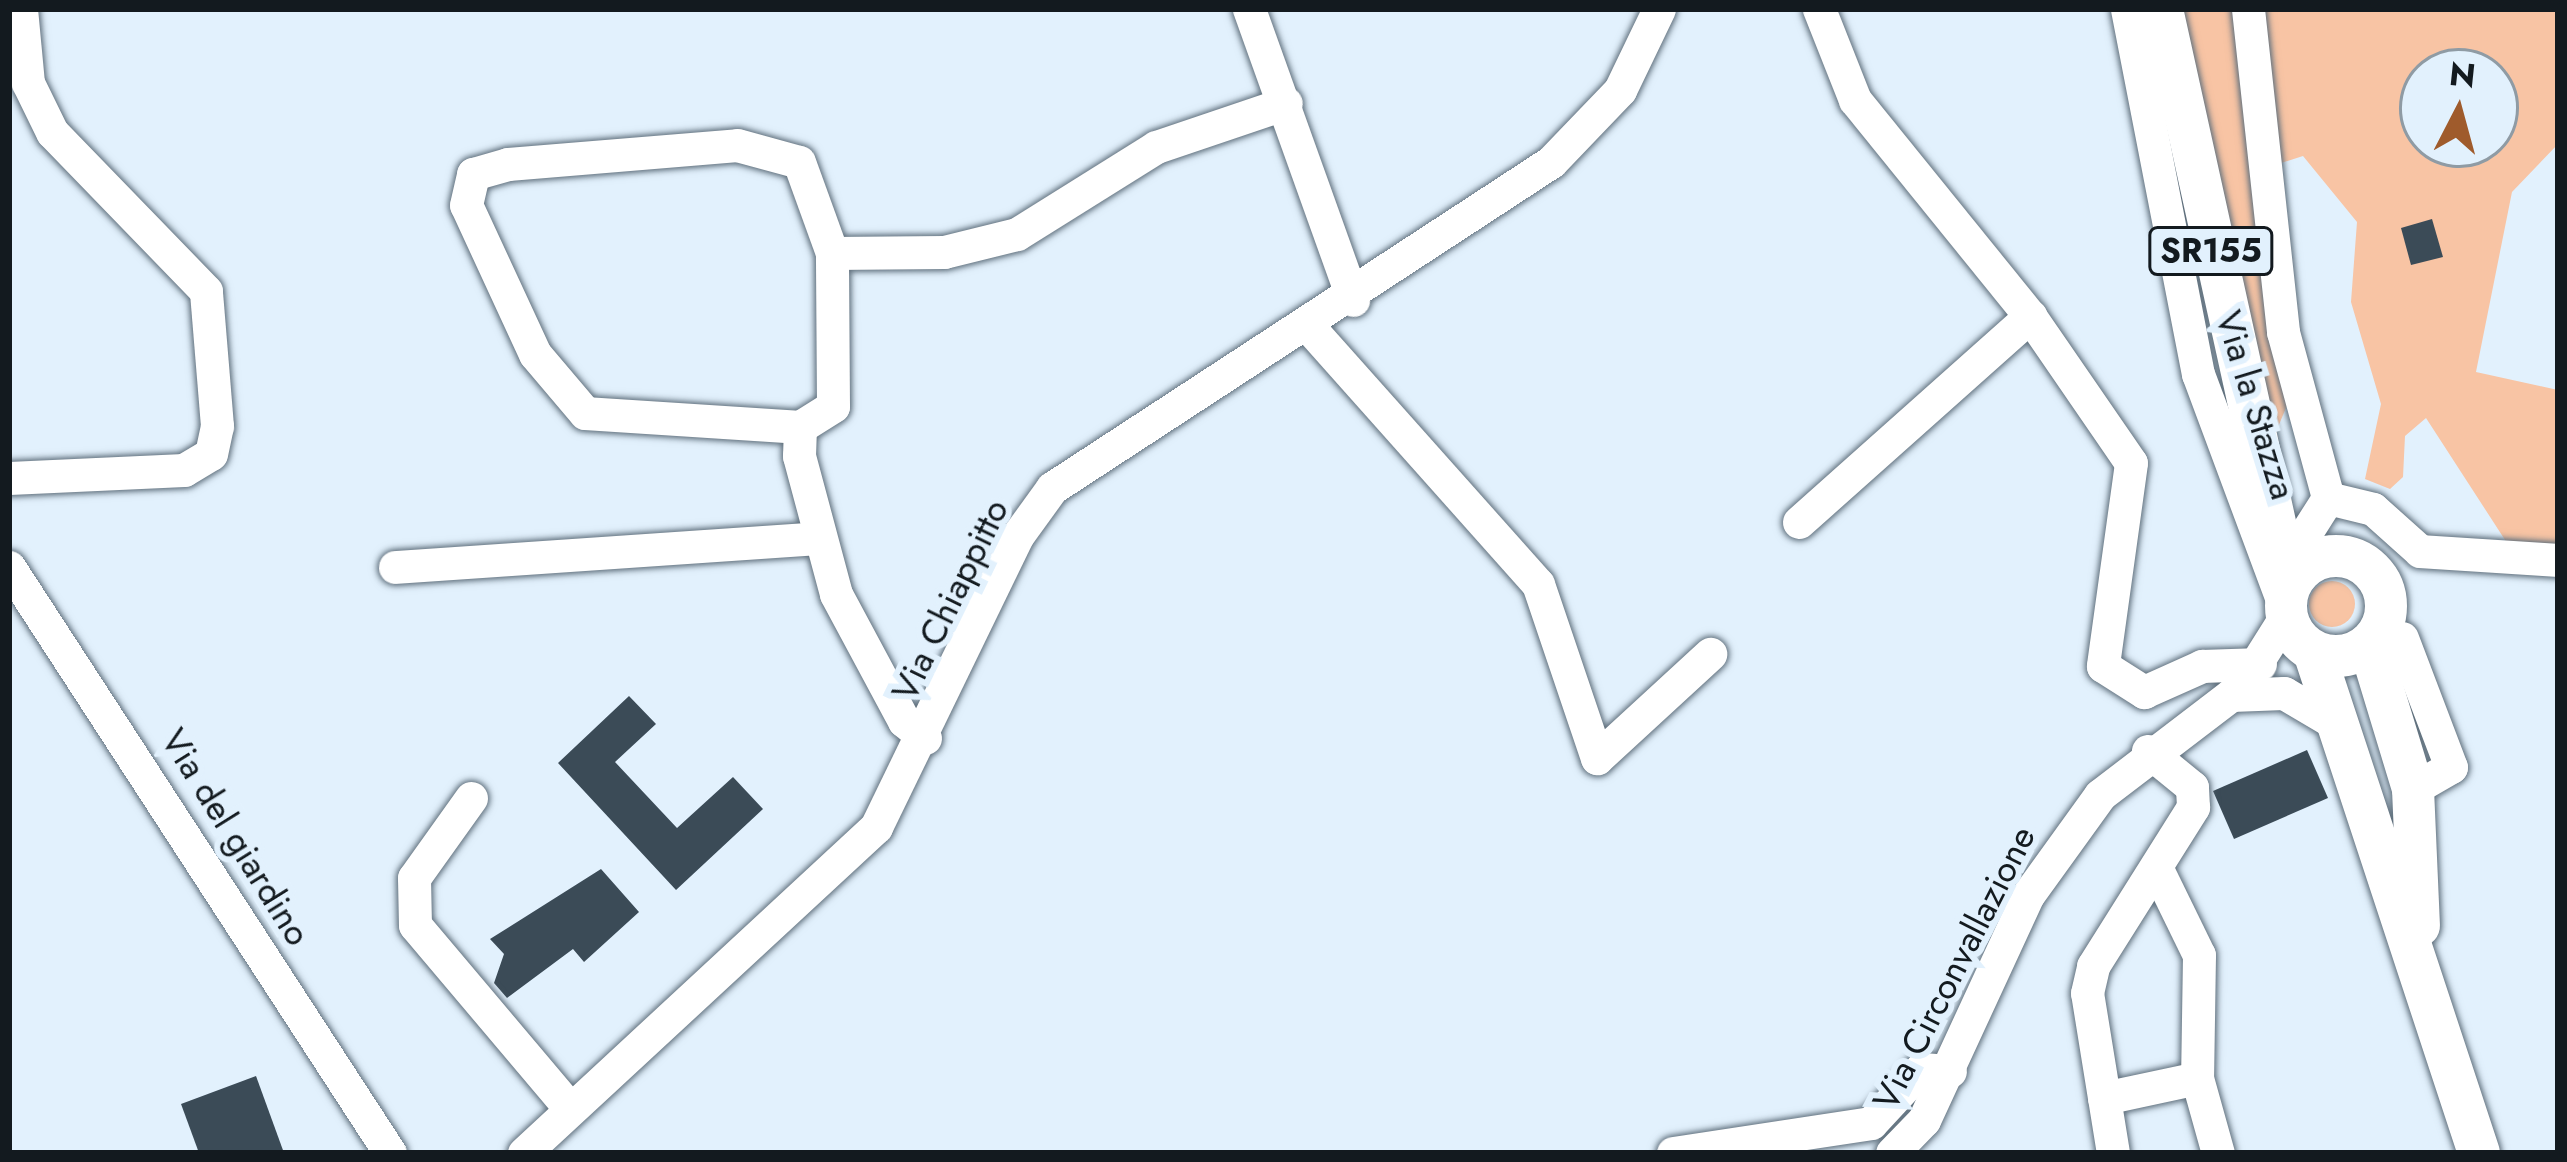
<!DOCTYPE html>
<html>
<head>
<meta charset="utf-8">
<style>
	body { margin:0 }
	#map { position:relative; width:2567px; height:1162px; overflow:hidden; background:#e2f1fd; font-family:Jost,sans-serif }
	div>[style] { position:absolute }
	.green>* { inset:0; background:#f8c4a4 }
	.round { border-radius:50% }
	.building>* { inset:0; background:#3b4b57 }
	.roads { filter:drop-shadow(0 0 3px #60707d) drop-shadow(0 0 3px #60707d) }
	.minor>* { height:33px; margin:-16.5px; padding:0 16.5px; transform-origin:16.5px; border-radius:16.5px; background:#fff }
	.major>* { height:42px; margin:-21px; padding:0 21px; transform-origin:21px; border-radius:21px; background:#fff }
	.major>.ring { margin:-21px; padding:0; box-sizing:content-box; background:none; border:42px solid #fff; border-radius:50% }
	span { translate:-50% -50%; white-space:nowrap; text-align:center; line-height:1.15; -webkit-text-stroke:12px #e2f1fd; paint-order:stroke }
	.shield-label span { padding:3px 9px; background:#e2f1fd; border:3px solid; border-radius:9px; -webkit-text-stroke-width:0 }
	.shield-label { font-size:33px; color:#131a1f; font-weight:700 }
	.street-label { font-size:36px; color:#131a1f }
	.frame { position:absolute; inset:0; border:12px solid #131a1f; pointer-events:none }
	.north { position:absolute; left:2399px; top:48px; width:120px; height:120px; box-sizing:border-box; background:#e2f1fd; border:3px solid #8f9ba4; border-radius:50%; rotate:6deg; font-size:33px; font-weight:700; line-height:48px; text-align:center; color:#131a1f }
	.north::after { content:''; display:block; margin:auto; width:42px; height:54px; background:#9f5b2c; clip-path:polygon(50% 0,100% 100%,50% 72%,0 100%) }
</style>
</head>
<body>
<div id="map">
	<div class="green">
		<i style="clip-path:polygon(2180px 9px,2239px 9px,2288px 403px,2273px 439px)"></i>
		<i style="clip-path:polygon(evenodd,2259px 9px,2558px 9px,2558px 144px,2512px 192px,2476px 372px,2558px 390px,2558px 547px,2507px 543px,2426px 418px,2405px 436px,2403px 477px,2390px 489px,2365px 479px,2381px 404px,2351px 302px,2357px 222px,2303px 156px,2272px 166px,2259px 9px,2423px 72px,2495px 72px,2495px 144px,2423px 144px,2423px 72px)"></i>
		<i class="round" style="left:2309px;top:581px;width:46px;height:46px"></i>
	</div>
	<div class="building">
		<i style="clip-path:polygon(2432px 219px,2443px 257px,2411px 265px,2401px 228px)"></i>
		<i style="clip-path:polygon(629px 696px,656px 724px,615px 762px,677px 828px,733px 777px,763px 809px,676px 890px,558px 763px)"></i>
		<i style="clip-path:polygon(2307px 750px,2328px 798px,2234px 839px,2213px 791px)"></i>
		<i style="clip-path:polygon(601px 869px,639px 912px,584px 962px,573px 949px,507px 998px,494px 983px,504px 954px,490px 939px)"></i>
		<i style="clip-path:polygon(256px 1076px,284px 1153px,199px 1153px,181px 1104px)"></i>
	</div>
	<div class="roads">
		<div class="minor">
			<i style="left:1249px;top:9px;width:309px;rotate:70.3deg"></i>
			<i style="left:1819px;top:9px;width:98px;rotate:68.4deg"></i>
			<i style="left:1855px;top:100px;width:278px;rotate:51deg"></i>
			<i style="left:2030px;top:316px;width:178px;rotate:55.5deg"></i>
			<i style="left:2131px;top:463px;width:205px;rotate:97.9deg"></i>
			<i style="left:2103px;top:666px;width:49px;rotate:32.4deg"></i>
			<i style="left:2144px;top:692px;width:64px;rotate:-24.1deg"></i>
			<i style="left:2202px;top:666px;width:58px;rotate:-2deg"></i>
			<i style="left:2127px;top:9px;width:372px;rotate:79deg"></i>
			<i style="left:2198px;top:374px;width:250px;rotate:69.6deg"></i>
			<i style="left:2248px;top:9px;width:325px;rotate:83.8deg"></i>
			<i style="left:2283px;top:332px;width:172px;rotate:74.8deg"></i>
			<i style="left:2328px;top:498px;width:49px;rotate:122.4deg"></i>
			<i style="left:1309px;top:327px;width:344px;rotate:48.3deg"></i>
			<i style="left:1538px;top:584px;width:184px;rotate:71.3deg"></i>
			<i style="left:1597px;top:758px;width:154px;rotate:-42.6deg"></i>
			<i style="left:800px;top:427px;width:215px;rotate:-176.3deg"></i>
			<i style="left:585px;top:413px;width:77px;rotate:-130.3deg"></i>
			<i style="left:535px;top:354px;width:164px;rotate:-114.8deg"></i>
			<i style="left:466px;top:205px;width:32px;rotate:-77deg"></i>
			<i style="left:473px;top:174px;width:36px;rotate:-16deg"></i>
			<i style="left:508px;top:164px;width:230px;rotate:-4.7deg"></i>
			<i style="left:737px;top:145px;width:64px;rotate:15.3deg"></i>
			<i style="left:799px;top:162px;width:97px;rotate:70.1deg"></i>
			<i style="left:9px;top:478px;width:175px;rotate:-2.6deg"></i>
			<i style="left:184px;top:470px;width:31px;rotate:-31deg"></i>
			<i style="left:211px;top:454px;width:29px;rotate:-78deg"></i>
			<i style="left:217px;top:426px;width:135px;rotate:-94.7deg"></i>
			<i style="left:206px;top:291px;width:221px;rotate:-134.1deg"></i>
			<i style="left:52px;top:132px;width:55px;rotate:-116.1deg"></i>
			<i style="left:28px;top:83px;width:74px;rotate:-95.4deg"></i>
			<i style="left:2328px;top:498px;width:46px;rotate:13.7deg"></i>
			<i style="left:2373px;top:509px;width:63px;rotate:41.8deg"></i>
			<i style="left:2420px;top:551px;width:138px;rotate:3.7deg"></i>
			<i style="left:1799px;top:522px;width:310px;rotate:-41.7deg"></i>
			<i style="left:9px;top:567px;width:699px;rotate:56.97deg"></i>
			<i style="left:395px;top:567px;width:426px;rotate:-3.9deg"></i>
			<i style="left:2402px;top:638px;width:138px;rotate:69.2deg"></i>
			<i style="left:2451px;top:767px;width:44px;rotate:149.9deg"></i>
			<i style="left:2245px;top:681px;width:77px;rotate:-57.8deg"></i>
			<i style="left:925px;top:738px;width:27px;rotate:-141deg"></i>
			<i style="left:904px;top:721px;width:144px;rotate:-118.2deg"></i>
			<i style="left:836px;top:594px;width:143px;rotate:-105deg"></i>
			<i style="left:799px;top:456px;width:29px;rotate:-88deg"></i>
			<i style="left:800px;top:427px;width:39px;rotate:-32deg"></i>
			<i style="left:833px;top:406px;width:153px;rotate:-90.4deg"></i>
			<i style="left:832px;top:253px;width:112px;rotate:-0.5deg"></i>
			<i style="left:944px;top:252px;width:75px;rotate:-13.9deg"></i>
			<i style="left:1017px;top:234px;width:164px;rotate:-32deg"></i>
			<i style="left:1156px;top:147px;width:137px;rotate:-18.7deg"></i>
			<i style="left:471px;top:798px;width:98px;rotate:125.5deg"></i>
			<i style="left:414px;top:878px;width:47px;rotate:88.8deg"></i>
			<i style="left:415px;top:925px;width:238px;rotate:49.8deg"></i>
			<i style="left:2156px;top:867px;width:98px;rotate:64deg"></i>
			<i style="left:2199px;top:955px;width:123px;rotate:90.9deg"></i>
			<i style="left:2197px;top:1078px;width:78px;rotate:74.4deg"></i>
			<i style="left:2104px;top:1098px;width:95px;rotate:-12.1deg"></i>
			<i style="left:524px;top:1153px;width:480px;rotate:-42.8deg"></i>
			<i style="left:876px;top:827px;width:325px;rotate:-64.1deg"></i>
			<i style="left:1018px;top:535px;width:58px;rotate:-54.1deg"></i>
			<i style="left:1052px;top:488px;width:596px;rotate:-33.16deg"></i>
			<i style="left:1551px;top:162px;width:100px;rotate:-46.2deg"></i>
			<i style="left:1620px;top:90px;width:90px;rotate:-64.3deg"></i>
			<i style="left:1673px;top:1153px;width:200px;rotate:-8.6deg"></i>
			<i style="left:1871px;top:1123px;width:74px;rotate:-47.2deg"></i>
			<i style="left:1921px;top:1069px;width:29px;rotate:4deg"></i>
			<i style="left:1892px;top:1153px;width:46px;rotate:-45.9deg"></i>
			<i style="left:1924px;top:1120px;width:248px;rotate:-65.2deg"></i>
			<i style="left:2028px;top:895px;width:123px;rotate:-54.2deg"></i>
			<i style="left:2100px;top:795px;width:165px;rotate:-37.4deg"></i>
			<i style="left:2231px;top:695px;width:53px;rotate:-2.2deg"></i>
			<i style="left:2284px;top:693px;width:59px;rotate:30.5deg"></i>
			<i style="left:2113px;top:1153px;width:162px;rotate:-99.2deg"></i>
			<i style="left:2087px;top:993px;width:28px;rotate:-77deg"></i>
			<i style="left:2093px;top:966px;width:188px;rotate:-57.8deg"></i>
			<i style="left:2193px;top:807px;width:20px;rotate:-93deg"></i>
			<i style="left:2192px;top:787px;width:57px;rotate:-140.7deg"></i>
		</div>
		<div class="major">
			<i style="left:2162px;top:9px;width:591px;rotate:77.59deg"></i>
			<i class="ring" style="left:2286px;top:556px;width:58px;height:58px"></i>
			<i style="left:2369px;top:644px;width:152px;rotate:73.1deg"></i>
			<i style="left:2413px;top:789px;width:137px;rotate:87.5deg"></i>
			<i style="left:2314px;top:652px;width:527px;rotate:71.77deg"></i>
		</div>
	</div>
	<div class="shield-label">
		<span style="left:2211px;top:251px">SR155</span>
	</div>
	<div class="street-label">
		<span style="left:2256px;top:405px;rotate:73deg">Via la Stazza</span>
		<span style="left:950px;top:600px;rotate:-64deg">Via Chiappitto</span>
		<span style="left:236px;top:837px;rotate:58deg">Via del giardino</span>
		<span style="left:1954px;top:968px;rotate:-63deg">Via Circonvallazione</span>
	</div>
	<div class="frame"></div>
	<div class="north">N</div>
</div>
</body>
</html>
